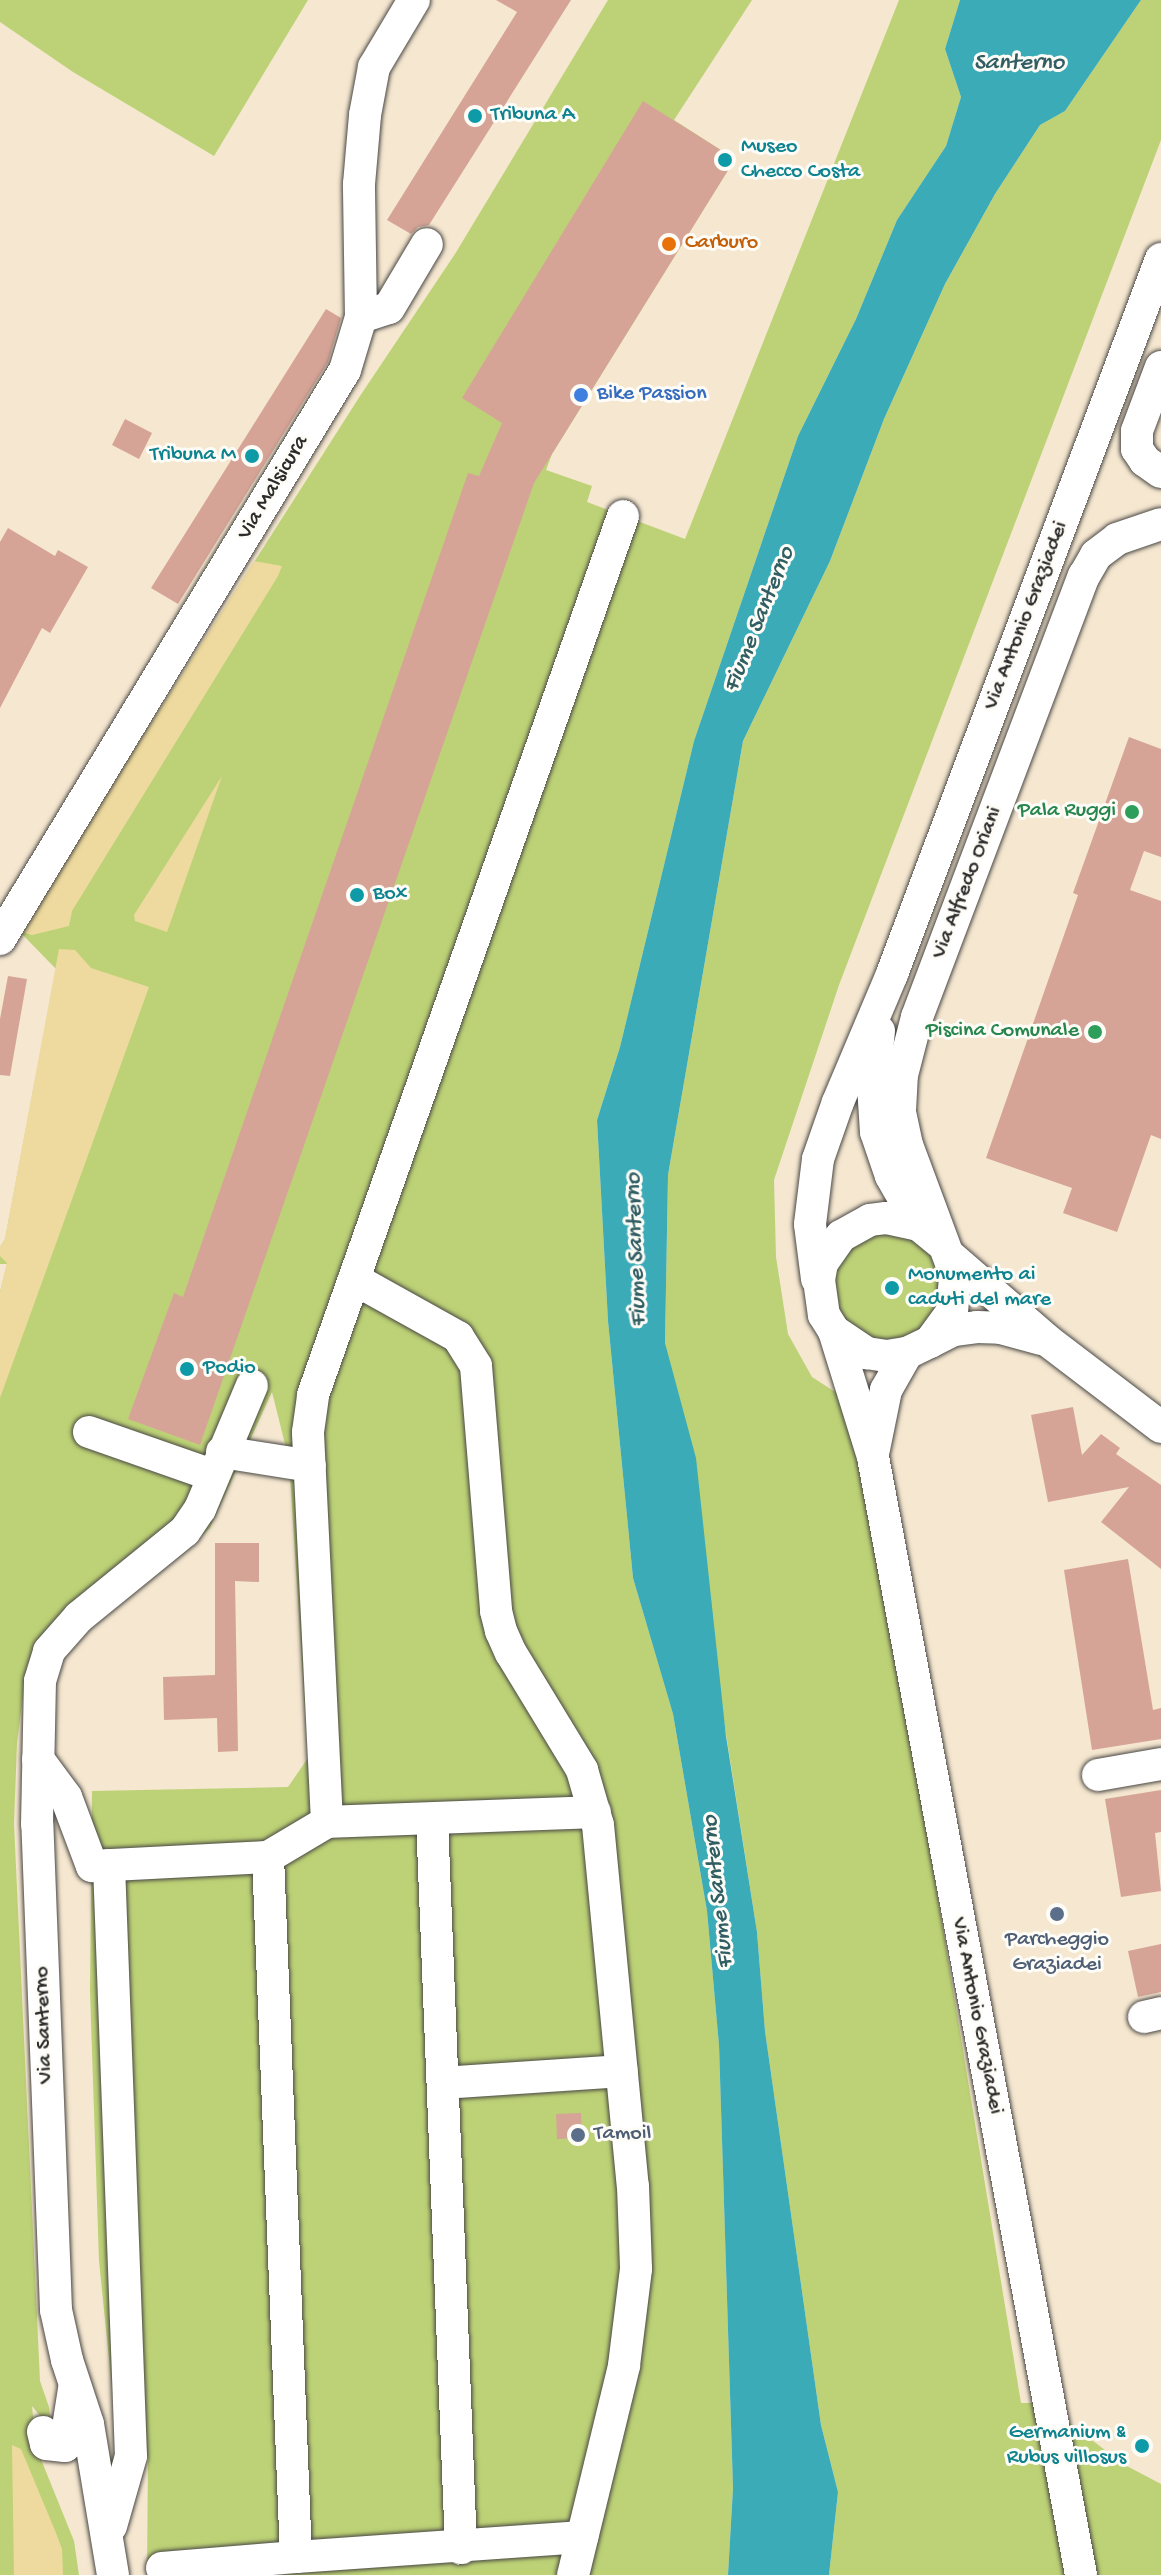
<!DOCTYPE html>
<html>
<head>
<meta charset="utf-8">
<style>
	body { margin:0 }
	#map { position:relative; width:1161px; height:2575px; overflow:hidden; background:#f5e7d0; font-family:"Gochi Hand",sans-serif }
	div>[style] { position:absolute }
	.green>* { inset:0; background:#bdd276 }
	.round { border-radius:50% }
	.sand>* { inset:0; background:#eeda9e }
	.water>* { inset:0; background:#3babb8 }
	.building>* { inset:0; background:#d6a497 }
	.roads { filter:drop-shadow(0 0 2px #494744) drop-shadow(0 0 2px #494744) }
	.minor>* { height:32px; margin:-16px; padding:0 16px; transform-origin:16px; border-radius:16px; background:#fff }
	.dots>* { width:22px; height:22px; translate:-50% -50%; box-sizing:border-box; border:4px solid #fdfcf7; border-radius:50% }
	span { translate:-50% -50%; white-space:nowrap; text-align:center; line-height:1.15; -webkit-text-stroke:6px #fdfcf7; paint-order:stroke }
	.culture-label { font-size:22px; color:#0d838f }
	.left { translate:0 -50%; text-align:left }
	.right { translate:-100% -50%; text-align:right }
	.food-label { font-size:22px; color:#c56008 }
	.shop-label { font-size:22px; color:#366cbe }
	.street-label { font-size:22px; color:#2b2b2b }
	.leisure-label { font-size:22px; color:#27864d }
	.service-label { font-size:22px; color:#4e5e75 }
	.water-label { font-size:24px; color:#315e63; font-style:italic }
</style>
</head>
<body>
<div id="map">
	<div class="green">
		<i style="clip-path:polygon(0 0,308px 0,214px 156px,73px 72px,0 22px)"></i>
		<i style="clip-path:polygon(608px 0,752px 0,674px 120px,735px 159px,552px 454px,546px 470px,592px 486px,587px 502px,685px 539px,899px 0,960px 0,945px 49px,961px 97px,946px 146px,897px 220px,856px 319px,798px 436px,694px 741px,620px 1047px,597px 1120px,608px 1321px,633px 1578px,673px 1714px,707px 1911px,719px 2044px,733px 2488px,728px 2575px,147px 2575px,148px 2456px,119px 2457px,99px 2261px,90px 1991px,92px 1791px,288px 1787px,308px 1758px,289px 1460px,272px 1392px,210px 1528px,196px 1541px,38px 1642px,27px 1666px,17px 1743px,14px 1824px,40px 2381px,49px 2407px,52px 2431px,32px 2406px,36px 2447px,74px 2541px,79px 2575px,0 2575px,0 1292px,7px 1264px,0 1264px,0 1247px,5px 1239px,56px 969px,19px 931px,360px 396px,455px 254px)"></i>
		<i style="clip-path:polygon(1141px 0,1161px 0,1161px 140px,839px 985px,774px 1180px,776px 1257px,788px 1334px,812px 1377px,843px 1397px,853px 1447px,865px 1454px,1021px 2403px,1044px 2403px,1123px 2464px,1161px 2484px,1161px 2575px,829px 2575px,838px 2492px,821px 2425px,765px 2031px,757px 1932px,665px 1343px,668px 1175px,743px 741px,830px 561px,884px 419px,945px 284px,995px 194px,1040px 125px,1065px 111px)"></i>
		<i class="round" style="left:833px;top:1233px;width:108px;height:108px"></i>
	</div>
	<div class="sand">
		<i style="clip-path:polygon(254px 561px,282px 566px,278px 576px,72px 911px,69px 926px,32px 935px,19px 931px)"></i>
		<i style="clip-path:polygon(222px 776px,167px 932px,135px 921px,134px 915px)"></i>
		<i style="clip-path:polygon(59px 949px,75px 950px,91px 968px,149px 987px,0 1398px,0 1292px,7px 1263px,0 1256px,0 1247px,5px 1239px)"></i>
		<i style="clip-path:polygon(12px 2445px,21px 2449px,56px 2533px,62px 2549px,63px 2575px,14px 2575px)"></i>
	</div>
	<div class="water">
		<i style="clip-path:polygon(960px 0,1141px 0,1065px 111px,1040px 125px,995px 194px,945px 284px,884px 419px,830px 561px,743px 741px,668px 1175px,665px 1343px,696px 1458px,726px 1736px,757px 1932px,765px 2031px,821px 2425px,838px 2492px,829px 2575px,728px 2575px,733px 2488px,719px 2045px,707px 1911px,673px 1714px,633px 1578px,608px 1321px,597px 1120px,620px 1047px,694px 741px,798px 436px,856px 319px,897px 220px,946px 146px,961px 97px,945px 49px)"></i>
	</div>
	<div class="building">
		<i style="clip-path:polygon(496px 0,571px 0,429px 225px,418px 227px,411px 234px,387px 220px,517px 12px)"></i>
		<i style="clip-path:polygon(643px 101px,735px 159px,534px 483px,200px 1445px,128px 1419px,174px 1293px,183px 1297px,468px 473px,479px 476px,502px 423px,462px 398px)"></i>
		<i style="clip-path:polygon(326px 309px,341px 318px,328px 362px,178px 604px,151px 588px)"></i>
		<i style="clip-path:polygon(125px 419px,152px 433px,139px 459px,112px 445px)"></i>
		<i style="clip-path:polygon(8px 528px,55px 556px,58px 550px,88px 567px,50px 633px,42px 628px,0 708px,0 542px)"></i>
		<i style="clip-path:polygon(1129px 737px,1161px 749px,1161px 857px,1144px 851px,1130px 890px,1161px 901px,1161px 1139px,1151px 1135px,1117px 1232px,1063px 1213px,1072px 1188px,986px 1158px,1078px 895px,1073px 893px)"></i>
		<i style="clip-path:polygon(8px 976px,27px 979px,10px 1076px,0 1075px,0 1019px)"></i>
		<i style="clip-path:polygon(1073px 1407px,1082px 1455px,1101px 1434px,1120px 1448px,1116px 1454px,1161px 1485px,1161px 1569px,1101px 1522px,1129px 1487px,1048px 1502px,1031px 1415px)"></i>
		<i style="clip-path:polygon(215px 1543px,259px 1543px,259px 1582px,235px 1581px,238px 1751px,218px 1752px,217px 1718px,164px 1720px,163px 1677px,215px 1675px)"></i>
		<i style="clip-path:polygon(1128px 1559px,1153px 1710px,1161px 1708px,1161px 1739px,1092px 1750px,1064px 1570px)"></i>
		<i style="clip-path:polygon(1161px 1790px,1161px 1832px,1155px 1833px,1161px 1891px,1121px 1897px,1105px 1799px)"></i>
		<i style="clip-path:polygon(1161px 1944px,1161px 1992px,1138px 1997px,1128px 1951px)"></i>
		<i style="clip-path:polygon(581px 2113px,582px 2138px,557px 2139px,556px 2114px)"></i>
	</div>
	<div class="roads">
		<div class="minor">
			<i style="left:361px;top:317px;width:29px;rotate:-18deg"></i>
			<i style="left:389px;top:308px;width:74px;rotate:-59.3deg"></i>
			<i style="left:1161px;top:367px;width:68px;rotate:110.6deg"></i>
			<i style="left:1137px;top:431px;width:18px;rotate:90deg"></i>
			<i style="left:1137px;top:449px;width:14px;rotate:56deg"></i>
			<i style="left:1145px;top:461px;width:19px;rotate:35deg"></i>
			<i style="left:0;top:939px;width:665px;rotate:-58.77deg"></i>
			<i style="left:345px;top:370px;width:55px;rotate:-73.2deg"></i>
			<i style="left:361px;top:317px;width:133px;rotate:-90.9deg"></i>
			<i style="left:359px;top:184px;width:69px;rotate:-85deg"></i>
			<i style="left:365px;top:115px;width:49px;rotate:-79.4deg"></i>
			<i style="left:374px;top:67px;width:78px;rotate:-59.2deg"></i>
			<i style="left:879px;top:1031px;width:55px;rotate:96.2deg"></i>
			<i style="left:873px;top:1086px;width:46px;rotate:86.3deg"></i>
			<i style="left:876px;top:1132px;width:46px;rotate:71.2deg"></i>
			<i style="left:891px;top:1176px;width:56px;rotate:60.3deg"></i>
			<i style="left:941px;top:1243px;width:28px;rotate:-141deg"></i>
			<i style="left:919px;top:1225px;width:34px;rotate:-168deg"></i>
			<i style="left:886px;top:1218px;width:16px;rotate:173deg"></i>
			<i style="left:870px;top:1220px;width:33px;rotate:151deg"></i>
			<i style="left:841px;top:1236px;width:33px;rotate:125deg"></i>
			<i style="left:822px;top:1263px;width:17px;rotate:100deg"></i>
			<i style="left:819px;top:1280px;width:35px;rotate:82deg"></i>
			<i style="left:824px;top:1315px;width:19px;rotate:58deg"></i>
			<i style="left:834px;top:1331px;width:40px;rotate:34deg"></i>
			<i style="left:867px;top:1353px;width:20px;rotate:9deg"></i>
			<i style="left:887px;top:1356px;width:20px;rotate:-9deg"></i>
			<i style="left:907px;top:1353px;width:25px;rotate:-26deg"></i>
			<i style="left:930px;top:1342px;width:37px;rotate:-54deg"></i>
			<i style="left:952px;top:1312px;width:38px;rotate:-85deg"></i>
			<i style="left:955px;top:1274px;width:138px;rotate:-110.4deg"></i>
			<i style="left:907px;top:1145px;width:35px;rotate:-102deg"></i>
			<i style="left:900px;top:1111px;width:36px;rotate:-87deg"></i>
			<i style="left:902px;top:1075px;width:60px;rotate:-75.5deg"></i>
			<i style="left:917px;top:1017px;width:472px;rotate:-69.3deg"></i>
			<i style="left:1084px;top:576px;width:24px;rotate:-60deg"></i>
			<i style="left:1096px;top:555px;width:26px;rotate:-37deg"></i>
			<i style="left:1117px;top:539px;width:46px;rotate:-18.8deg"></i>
			<i style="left:950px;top:1256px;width:130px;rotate:40.9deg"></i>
			<i style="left:1048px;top:1341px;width:142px;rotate:37.3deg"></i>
			<i style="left:354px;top:1279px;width:119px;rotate:29.1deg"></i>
			<i style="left:458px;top:1337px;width:34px;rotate:58deg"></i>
			<i style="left:476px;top:1366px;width:246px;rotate:85.3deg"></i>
			<i style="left:496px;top:1611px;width:21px;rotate:76deg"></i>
			<i style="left:501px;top:1631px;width:24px;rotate:66deg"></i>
			<i style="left:511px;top:1653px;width:137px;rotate:58.7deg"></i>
			<i style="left:582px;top:1770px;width:57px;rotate:73.8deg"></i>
			<i style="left:598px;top:1825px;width:363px;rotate:84.5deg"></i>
			<i style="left:633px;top:2186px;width:83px;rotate:87.9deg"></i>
			<i style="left:636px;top:2269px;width:98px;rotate:97.1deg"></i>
			<i style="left:624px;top:2366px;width:215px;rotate:103.7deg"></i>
			<i style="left:817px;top:1279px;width:55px;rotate:-97.3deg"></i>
			<i style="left:810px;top:1224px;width:65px;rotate:-83deg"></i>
			<i style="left:818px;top:1159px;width:60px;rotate:-70.7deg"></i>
			<i style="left:838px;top:1102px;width:139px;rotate:-67.1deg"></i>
			<i style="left:892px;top:974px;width:764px;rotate:-69.38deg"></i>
			<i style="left:834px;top:1331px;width:132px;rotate:72.8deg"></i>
			<i style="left:873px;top:1457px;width:1137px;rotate:79.46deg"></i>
			<i style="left:930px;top:1342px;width:27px;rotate:-27deg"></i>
			<i style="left:954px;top:1330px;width:23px;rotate:-7deg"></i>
			<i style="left:977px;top:1327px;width:24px;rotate:2deg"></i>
			<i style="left:1001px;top:1328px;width:41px;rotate:15.4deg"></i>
			<i style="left:89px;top:1432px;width:130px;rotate:19.3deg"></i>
			<i style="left:874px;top:1449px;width:60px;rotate:-78.5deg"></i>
			<i style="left:886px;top:1390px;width:43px;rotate:-60.4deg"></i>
			<i style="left:222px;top:1452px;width:89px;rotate:9deg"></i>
			<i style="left:38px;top:1759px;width:47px;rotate:53.6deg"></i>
			<i style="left:66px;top:1797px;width:74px;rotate:69.4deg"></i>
			<i style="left:92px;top:1866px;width:176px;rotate:-2.9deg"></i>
			<i style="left:268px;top:1857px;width:69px;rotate:-30.7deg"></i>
			<i style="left:327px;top:1822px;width:268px;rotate:-2.1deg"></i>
			<i style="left:1098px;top:1775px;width:64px;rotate:-9.9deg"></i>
			<i style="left:432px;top:1819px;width:730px;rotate:87.72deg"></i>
			<i style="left:327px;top:1822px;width:390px;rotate:-92.8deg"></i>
			<i style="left:308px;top:1432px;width:37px;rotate:-82deg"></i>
			<i style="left:313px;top:1395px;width:932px;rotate:-70.57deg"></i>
			<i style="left:109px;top:1865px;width:591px;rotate:87.87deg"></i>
			<i style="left:131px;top:2456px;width:73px;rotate:105.9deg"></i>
			<i style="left:1144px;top:2017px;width:17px;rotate:-13deg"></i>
			<i style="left:443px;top:2083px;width:179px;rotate:-3.8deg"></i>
			<i style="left:43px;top:2432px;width:12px;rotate:76deg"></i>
			<i style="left:46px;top:2444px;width:19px;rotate:6deg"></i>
			<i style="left:65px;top:2446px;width:58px;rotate:-81deg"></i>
			<i style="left:296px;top:2557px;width:287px;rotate:-4deg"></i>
			<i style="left:162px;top:2568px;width:134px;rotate:-4.7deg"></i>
			<i style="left:296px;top:2557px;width:701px;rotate:-92.29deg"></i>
			<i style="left:113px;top:2575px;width:153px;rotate:-99.4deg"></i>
			<i style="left:88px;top:2424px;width:67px;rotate:-108.2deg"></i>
			<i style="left:67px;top:2360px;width:51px;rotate:-102.4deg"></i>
			<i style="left:56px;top:2310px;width:486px;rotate:-92.2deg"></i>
			<i style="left:37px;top:1824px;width:143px;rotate:-88.8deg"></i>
			<i style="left:40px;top:1681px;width:31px;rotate:-73deg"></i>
			<i style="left:49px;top:1651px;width:45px;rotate:-48.6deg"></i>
			<i style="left:79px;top:1617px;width:136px;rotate:-39.1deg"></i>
			<i style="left:185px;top:1531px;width:27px;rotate:-56deg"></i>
			<i style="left:200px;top:1509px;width:134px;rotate:-67.2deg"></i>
		</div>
	</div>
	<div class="dots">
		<i style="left:475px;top:116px;background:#0f9aa8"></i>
		<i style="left:725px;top:160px;background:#0f9aa8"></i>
		<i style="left:669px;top:244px;background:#e8710a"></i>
		<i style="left:581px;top:395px;background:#3f7fe0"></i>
		<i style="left:252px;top:456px;background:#0f9aa8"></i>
		<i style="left:1132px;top:812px;background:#2e9e5b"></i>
		<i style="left:357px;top:895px;background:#0f9aa8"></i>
		<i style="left:1095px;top:1032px;background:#2e9e5b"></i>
		<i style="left:892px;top:1288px;background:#0f9aa8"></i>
		<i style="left:187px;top:1369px;background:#0f9aa8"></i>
		<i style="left:1057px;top:1914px;background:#5c6f8a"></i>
		<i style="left:578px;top:2135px;background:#5c6f8a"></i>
		<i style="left:1142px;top:2446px;background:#0f9aa8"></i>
	</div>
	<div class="culture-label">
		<span class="left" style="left:491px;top:116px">Tribuna A</span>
		<span class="left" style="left:741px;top:160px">Museo<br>Checco Costa</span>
		<span class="right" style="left:236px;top:456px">Tribuna M</span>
		<span class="left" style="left:373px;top:895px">Box</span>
		<span class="left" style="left:908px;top:1288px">Monumento ai<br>caduti del mare</span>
		<span class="left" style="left:203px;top:1369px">Podio</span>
		<span class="right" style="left:1126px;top:2446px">Germanium &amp;<br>Rubus villosus</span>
	</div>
	<div class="food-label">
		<span class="left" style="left:685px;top:244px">Carburo</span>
	</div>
	<div class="shop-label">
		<span class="left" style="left:597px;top:395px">Bike Passion</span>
	</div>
	<div class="street-label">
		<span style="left:274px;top:488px;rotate:-59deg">Via Malsicura</span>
		<span style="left:1027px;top:616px;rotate:-69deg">Via Antonio Graziadei</span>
		<span style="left:968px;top:883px;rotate:-69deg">Via Alfredo Oriani</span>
		<span style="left:976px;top:2016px;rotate:79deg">Via Antonio Graziadei</span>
		<span style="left:45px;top:2025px;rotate:-92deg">Via Santerno</span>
	</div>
	<div class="leisure-label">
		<span class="right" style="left:1116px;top:812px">Pala Ruggi</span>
		<span class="right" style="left:1079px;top:1032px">Piscina Comunale</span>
	</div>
	<div class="service-label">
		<span style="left:1057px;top:1953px">Parcheggio<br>Graziadei</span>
		<span class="left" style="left:594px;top:2135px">Tamoil</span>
	</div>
	<div class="water-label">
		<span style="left:1019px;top:64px">Santerno</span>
		<span style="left:760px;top:620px;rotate:-68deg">Fiume Santerno</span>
		<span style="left:637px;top:1250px;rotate:-92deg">Fiume Santerno</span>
		<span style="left:719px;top:1892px;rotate:-96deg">Fiume Santerno</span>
	</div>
</div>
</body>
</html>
